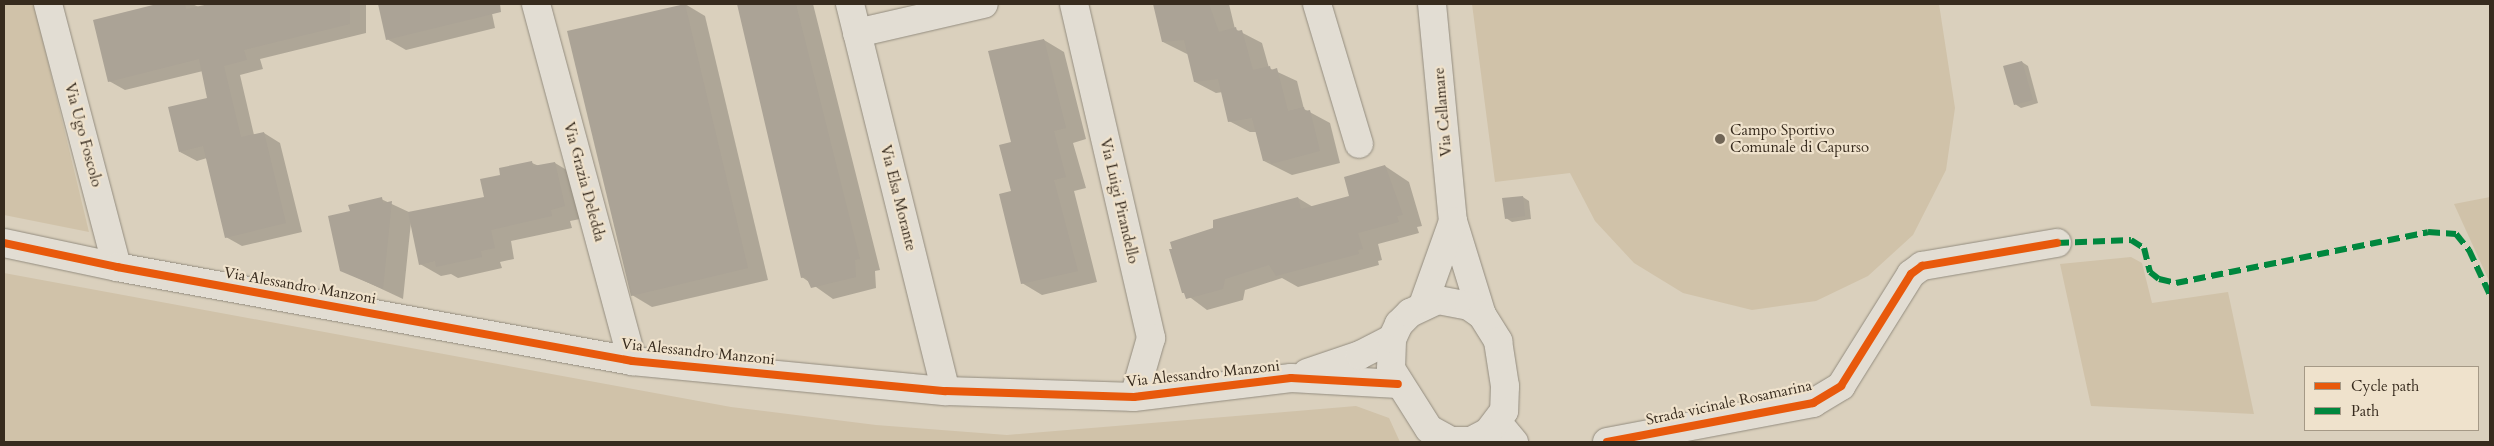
<!DOCTYPE html>
<html>
<head>
<meta charset="utf-8">
<style>
	body { margin:0 }
	#map { position:relative; width:2494px; height:446px; overflow:hidden; background:#dad0bd; font-family:Cardo,serif }
	div>[style] { position:absolute }
	.green>* { inset:0; background:#d0c2a9 }
	.shadow>* { inset:0; background:#0003 }
	.building>* { inset:0; background:#aba396 }
	.roads { filter:drop-shadow(0 0 1px #938c7f) drop-shadow(0 0 1px #938c7f) }
	.street>* { height:28px; margin:-14px; padding:0 14px; transform-origin:14px; border-radius:14px; background:#e2ddd3 }
	.secondary>* { height:28px; margin:-14px; padding:0 14px; transform-origin:14px; border-radius:14px; background:#e2ddd3 }
	.quiet>* { height:6px; margin-top:-3px; transform-origin:0; background:repeating-linear-gradient(90deg,#00873e 0 12px,transparent 0 18px) }
	.cycleway>* { height:8px; margin:-4px; padding:0 4px; transform-origin:4px; border-radius:4px; background:#e8590c }
	.dots>* { width:14px; height:14px; translate:-50% -50%; box-sizing:border-box; border:2px solid #efe2cc; border-radius:50% }
	span { translate:-50% -50%; white-space:nowrap; text-align:center; line-height:1.15; -webkit-text-stroke:4.5px #efe2cc; paint-order:stroke }
	.street-label { font-size:15px; color:#372b1e }
	.poi-label { font-size:15px; color:#372b1e }
	.left { translate:0 -50%; text-align:left }
	.frame { position:absolute; inset:0; border:5px solid #372b1e; pointer-events:none }
	.legend { position:absolute; left:2304px; top:366px; width:175px; height:65px; box-sizing:border-box; background:#efe2cc; border:1px solid #a59986; margin:0; padding:6px 9px; list-style:none; font-size:15px; color:#372b1e }
	.legend li { display:flex; align-items:center; gap:10px; height:25px }
	.legend b { width:25px; border:1px solid #a59986 }
</style>
</head>
<body>
<div id="map">
	<div class="green">
		<i style="clip-path:polygon(4px 4px,34px 4px,89px 232px,4px 215px)"></i>
		<i style="clip-path:polygon(1472px 4px,1939px 4px,1955px 108px,1946px 170px,1913px 235px,1868px 276px,1816px 301px,1752px 310px,1683px 293px,1634px 263px,1595px 221px,1570px 173px,1495px 182px)"></i>
		<i style="clip-path:polygon(2490px 197px,2490px 283px,2454px 204px)"></i>
		<i style="clip-path:polygon(2131px 257px,2142px 263px,2152px 303px,2228px 292px,2254px 414px,2091px 406px,2060px 264px)"></i>
		<i style="clip-path:polygon(4px 273px,731px 407px,876px 425px,1007px 435px,1356px 406px,1389px 418px,1400px 442px,4px 442px)"></i>
	</div>
	<div class="shadow">
		<i style="clip-path:polygon(163px 4px,192px 4px,199px 7px,214px 4px,366px 4px,366px 33px,260px 59px,263px 69px,240px 75px,254px 135px,264px 133px,280px 143px,302px 232px,242px 246px,226px 237px,207px 158px,197px 161px,180px 152px,208px 99px,203px 71px,125px 90px,109px 81px,94px 21px)"></i>
		<i style="clip-path:polygon(379px 4px,490px 4px,495px 28px,406px 50px,387px 39px)"></i>
		<i style="clip-path:polygon(685px 4px,705px 16px,768px 280px,652px 307px,632px 295px)"></i>
		<i style="clip-path:polygon(738px 4px,813px 4px,880px 270px,875px 271px,876px 288px,833px 299px,802px 277px)"></i>
		<i style="clip-path:polygon(1229px 4px,1235px 29px,1262px 43px,1269px 68px,1297px 81px,1304px 109px,1330px 123px,1340px 163px,1292px 175px,1264px 161px,1257px 132px,1250px 132px,1229px 121px,1223px 92px,1216px 93px,1195px 82px,1189px 55px,1163px 42px,1154px 5px)"></i>
		<i style="clip-path:polygon(1044px 40px,1064px 52px,1086px 139px,1073px 143px,1086px 188px,1074px 191px,1097px 282px,1042px 295px,1022px 283px,1013px 192px,1013px 143px)"></i>
		<i style="clip-path:polygon(2022px 62px,2028px 66px,2038px 103px,2021px 108px,2015px 104px)"></i>
		<i style="clip-path:polygon(532px 163px,539px 166px,555px 163px,575px 175px,585px 218px,570px 221px,572px 228px,511px 241px,514px 259px,500px 262px,502px 268px,458px 278px,451px 274px,441px 276px,420px 264px,411px 222px,403px 299px,341px 270px,351px 212px,381px 199px,411px 213px,485px 198px,502px 176px)"></i>
		<i style="clip-path:polygon(1385px 166px,1409px 182px,1422px 226px,1417px 227px,1419px 233px,1378px 244px,1382px 260px,1378px 261px,1379px 265px,1298px 287px,1282px 278px,1245px 290px,1243px 300px,1207px 310px,1183px 292px,1298px 198px,1313px 207px,1351px 197px)"></i>
		<i style="clip-path:polygon(1523px 197px,1529px 201px,1531px 219px,1512px 222px,1506px 218px)"></i>
	</div>
	<div class="building">
		<i style="clip-path:polygon(157px 4px,185px 4px,186px 9px,209px 4px,350px 4px,350px 24px,244px 50px,247px 60px,224px 66px,241px 137px,264px 132px,286px 223px,225px 238px,203px 146px,179px 152px,168px 107px,207px 98px,199px 59px,108px 82px,93px 20px)"></i>
		<i style="clip-path:polygon(378px 4px,500px 4px,501px 12px,386px 40px)"></i>
		<i style="clip-path:polygon(685px 4px,748px 268px,631px 296px,567px 31px)"></i>
		<i style="clip-path:polygon(737px 4px,796px 4px,860px 259px,855px 260px,856px 277px,811px 288px,806px 277px,801px 278px)"></i>
		<i style="clip-path:polygon(1153px 4px,1209px 4px,1219px 32px,1236px 27px,1237px 31px,1242px 30px,1253px 70px,1270px 66px,1271px 70px,1277px 68px,1288px 111px,1304px 107px,1305px 111px,1310px 110px,1320px 151px,1271px 164px,1270px 160px,1263px 161px,1252px 118px,1228px 122px,1218px 79px,1194px 82px,1184px 40px,1162px 42px)"></i>
		<i style="clip-path:polygon(1044px 39px,1066px 128px,1054px 131px,1066px 177px,1054px 180px,1078px 271px,1021px 284px,999px 194px,1011px 191px,999px 145px,1011px 142px,988px 51px)"></i>
		<i style="clip-path:polygon(2022px 61px,2033px 100px,2014px 105px,2003px 66px)"></i>
		<i style="clip-path:polygon(532px 161px,533px 166px,555px 162px,565px 206px,551px 210px,552px 216px,491px 230px,495px 248px,481px 251px,482px 257px,436px 267px,435px 261px,419px 265px,408px 212px,484px 197px,480px 179px,500px 175px,499px 168px)"></i>
		<i style="clip-path:polygon(1385px 165px,1403px 215px,1397px 216px,1399px 222px,1358px 233px,1363px 249px,1358px 250px,1359px 254px,1276px 276px,1269px 265px,1225px 279px,1223px 289px,1186px 299px,1184px 293px,1182px 293px,1169px 249px,1172px 249px,1170px 242px,1213px 228px,1213px 220px,1298px 197px,1301px 209px,1349px 196px,1344px 177px)"></i>
		<i style="clip-path:polygon(1523px 196px,1525px 216px,1505px 219px,1502px 198px)"></i>
		<i style="clip-path:polygon(382px 197px,383px 203px,392px 201px,383px 289px,340px 271px,328px 216px,350px 211px,348px 205px)"></i>
	</div>
	<div class="roads">
		<div class="street">
			<i style="left:48px;top:4px;width:272px;rotate:75.3deg"></i>
			<i style="left:536px;top:4px;width:370px;rotate:74.9deg"></i>
			<i style="left:850px;top:4px;width:399px;rotate:76.1deg"></i>
			<i style="left:1074px;top:4px;width:343px;rotate:77deg"></i>
			<i style="left:1151px;top:338px;width:61px;rotate:106.1deg"></i>
			<i style="left:1317px;top:4px;width:146px;rotate:73.3deg"></i>
			<i style="left:857px;top:33px;width:130px;rotate:-12.9deg"></i>
			<i style="left:4px;top:243px;width:116px;rotate:12deg"></i>
			<i style="left:117px;top:267px;width:524px;rotate:10.34deg"></i>
			<i style="left:632px;top:361px;width:315px;rotate:5.5deg"></i>
			<i style="left:946px;top:391px;width:188px;rotate:1.8deg"></i>
			<i style="left:1134px;top:397px;width:158px;rotate:-6.9deg"></i>
			<i style="left:1291px;top:378px;width:107px;rotate:3.2deg"></i>
			<i style="left:1307px;top:373px;width:56px;rotate:-18.8deg"></i>
			<i style="left:1360px;top:355px;width:36px;rotate:-27deg"></i>
			<i style="left:1498px;top:423px;width:25px;rotate:50deg"></i>
			<i style="left:1607px;top:442px;width:210px;rotate:-10.7deg"></i>
			<i style="left:1813px;top:403px;width:33px;rotate:-31deg"></i>
			<i style="left:1841px;top:386px;width:132px;rotate:-58deg"></i>
			<i style="left:1911px;top:274px;width:14px;rotate:-36deg"></i>
			<i style="left:1922px;top:266px;width:137px;rotate:-9.7deg"></i>
		</div>
		<div class="secondary">
			<i style="left:1432px;top:4px;width:218px;rotate:84.5deg"></i>
			<i style="left:1453px;top:221px;width:98px;rotate:72.9deg"></i>
			<i style="left:1438px;top:300px;width:32px;rotate:11deg"></i>
			<i style="left:1469px;top:306px;width:16px;rotate:35deg"></i>
			<i style="left:1482px;top:315px;width:31px;rotate:58deg"></i>
			<i style="left:1498px;top:341px;width:46px;rotate:81.2deg"></i>
			<i style="left:1505px;top:386px;width:25px;rotate:92deg"></i>
			<i style="left:1504px;top:411px;width:26px;rotate:127deg"></i>
			<i style="left:1488px;top:432px;width:19px;rotate:152deg"></i>
			<i style="left:1471px;top:441px;width:20px;rotate:180deg"></i>
			<i style="left:1451px;top:441px;width:25px;rotate:-151deg"></i>
			<i style="left:1429px;top:429px;width:71px;rotate:-122.3deg"></i>
			<i style="left:1391px;top:369px;width:30px;rotate:-88deg"></i>
			<i style="left:1392px;top:339px;width:17px;rotate:-65deg"></i>
			<i style="left:1399px;top:324px;width:16px;rotate:-45deg"></i>
			<i style="left:1410px;top:313px;width:31px;rotate:-25deg"></i>
			<i style="left:1423px;top:305px;width:89px;rotate:-70.3deg"></i>
		</div>
	</div>
	<div class="quiet">
		<i style="left:2057px;top:243px;width:74px;rotate:-2.3deg"></i>
		<i style="left:2131px;top:240px;width:15px;rotate:32deg"></i>
		<i style="left:2144px;top:248px;width:25px;rotate:76deg"></i>
		<i style="left:2150px;top:272px;width:11px;rotate:38deg"></i>
		<i style="left:2159px;top:279px;width:17px;rotate:13deg"></i>
		<i style="left:2176px;top:283px;width:257px;rotate:-11.4deg"></i>
		<i style="left:2428px;top:232px;width:28px;rotate:4deg"></i>
		<i style="left:2456px;top:234px;width:21px;rotate:51deg"></i>
		<i style="left:2469px;top:250px;width:50px;rotate:65deg"></i>
	</div>
	<div class="cycleway">
		<i style="left:4px;top:243px;width:116px;rotate:12deg"></i>
		<i style="left:117px;top:267px;width:524px;rotate:10.34deg"></i>
		<i style="left:632px;top:361px;width:315px;rotate:5.5deg"></i>
		<i style="left:946px;top:391px;width:188px;rotate:1.8deg"></i>
		<i style="left:1134px;top:397px;width:158px;rotate:-6.9deg"></i>
		<i style="left:1291px;top:378px;width:107px;rotate:3.2deg"></i>
		<i style="left:1607px;top:442px;width:210px;rotate:-10.7deg"></i>
		<i style="left:1813px;top:403px;width:33px;rotate:-31deg"></i>
		<i style="left:1841px;top:386px;width:132px;rotate:-58deg"></i>
		<i style="left:1911px;top:274px;width:14px;rotate:-36deg"></i>
		<i style="left:1922px;top:266px;width:137px;rotate:-9.7deg"></i>
	</div>
	<div class="dots">
		<i style="left:1720px;top:139px;background:#706556"></i>
	</div>
	<div class="street-label">
		<span style="left:1443px;top:112px;rotate:-95deg">Via Cellamare</span>
		<span style="left:83px;top:135px;rotate:75deg">Via Ugo Foscolo</span>
		<span style="left:584px;top:182px;rotate:75deg">Via Grazia Deledda</span>
		<span style="left:898px;top:198px;rotate:76deg">Via Elsa Morante</span>
		<span style="left:1119px;top:201px;rotate:77deg">Via Luigi Pirandello</span>
		<span style="left:300px;top:286px;rotate:10deg">Via Alessandro Manzoni</span>
		<span style="left:698px;top:352px;rotate:6deg">Via Alessandro Manzoni</span>
		<span style="left:1203px;top:374px;rotate:-6deg">Via Alessandro Manzoni</span>
		<span style="left:1729px;top:403px;rotate:-12deg">Strada vicinale Rosamarina</span>
	</div>
	<div class="poi-label">
		<span class="left" style="left:1730px;top:139px">Campo Sportivo<br>Comunale di Capurso</span>
	</div>
	<div class="frame"></div>
	<ul class="legend">
	<li><b style="height:6px;background:#e8590c"></b>Cycle path</li>
	<li><b style="height:6px;background:#00873e"></b>Path</li>
	</ul>
</div>
</body>
</html>
